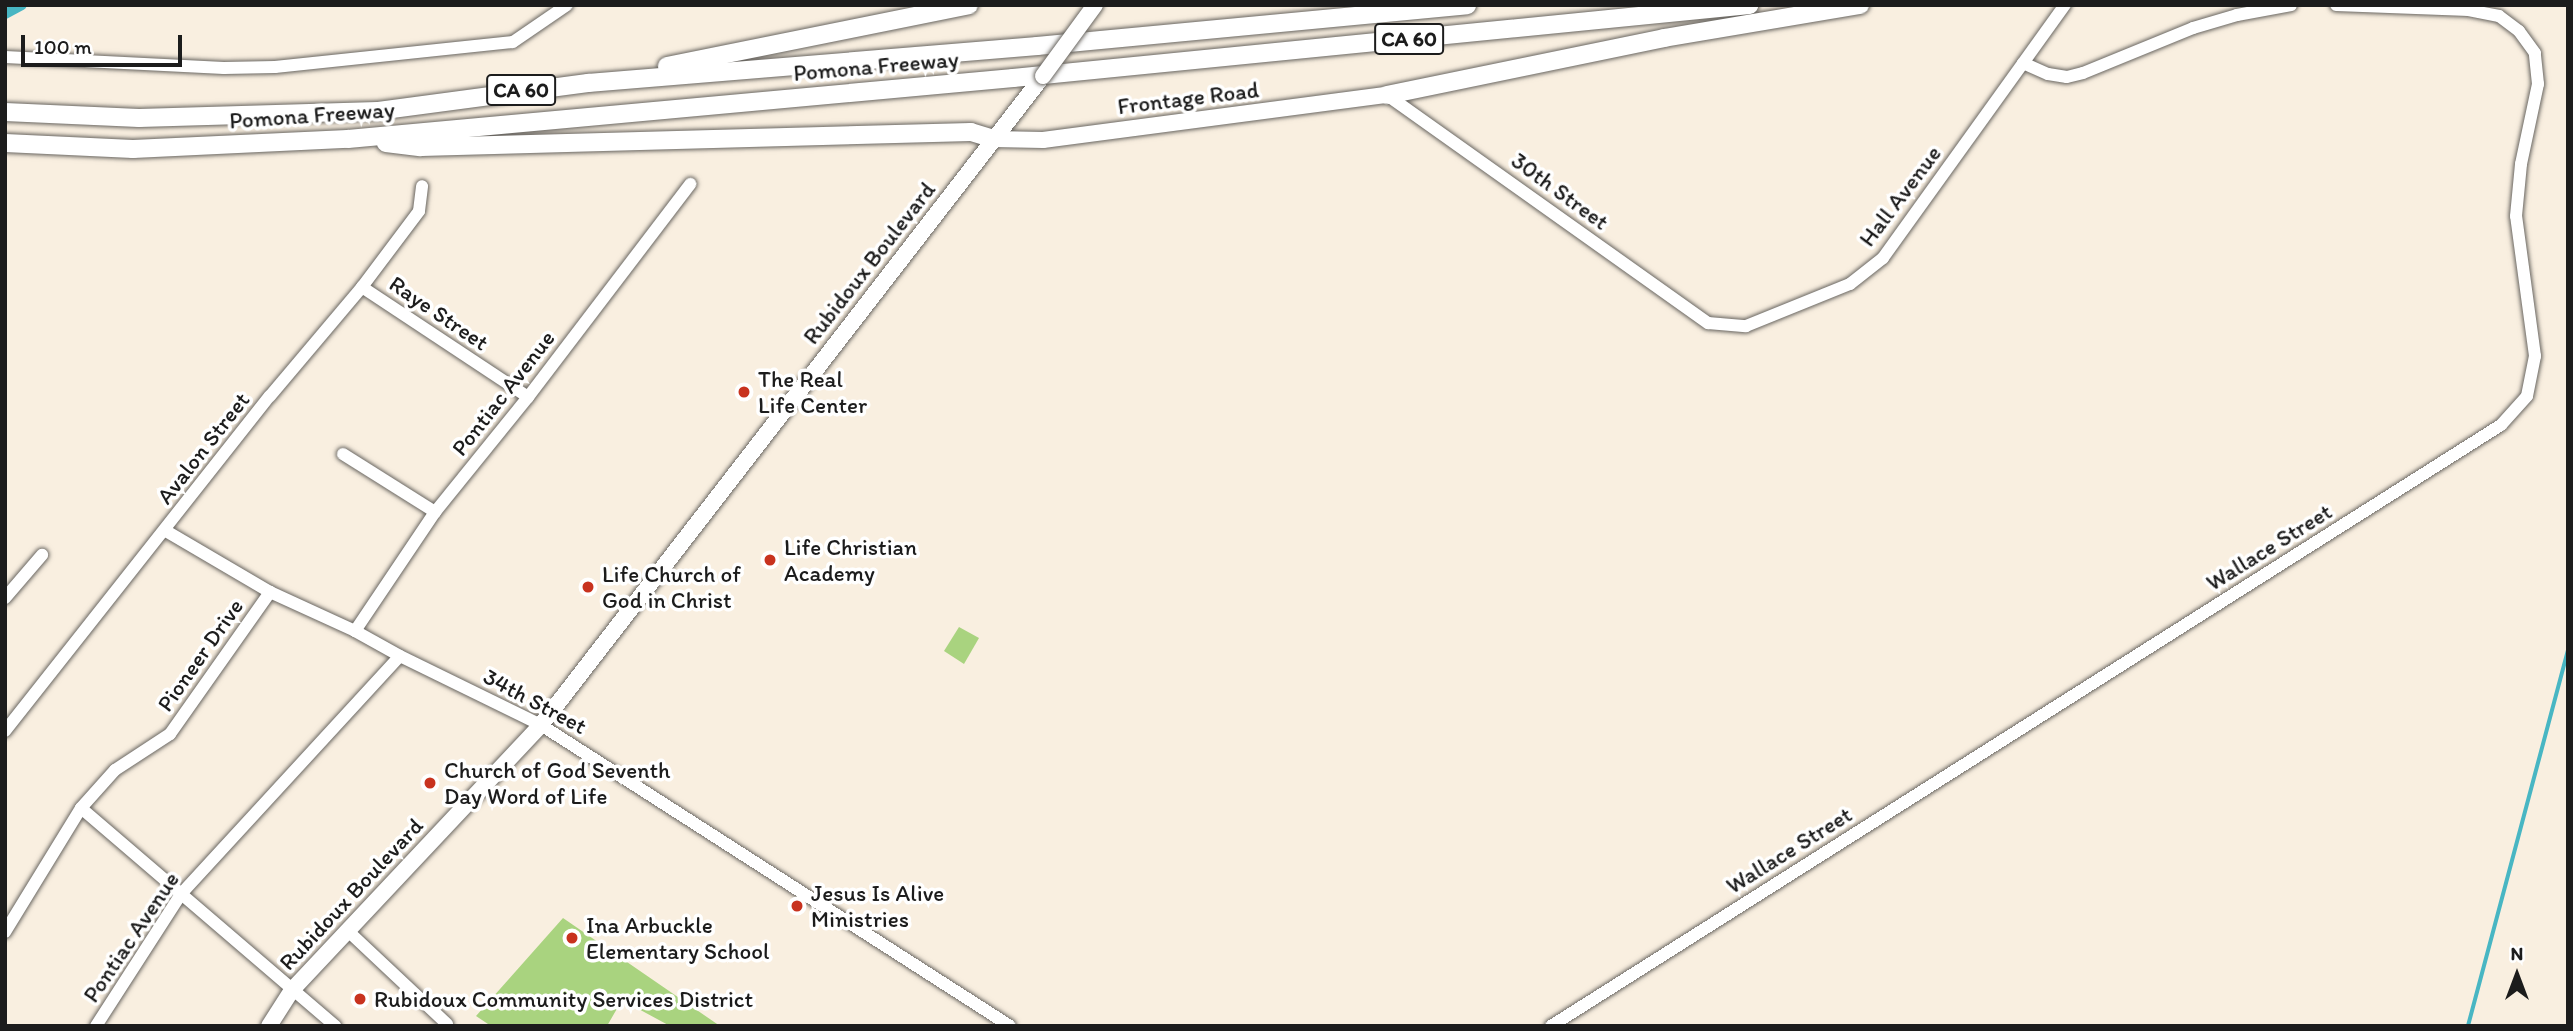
<!DOCTYPE html>
<html>
<head>
<meta charset="utf-8">
<style>
	body { margin:0 }
	#map { position:relative; width:2573px; height:1031px; overflow:hidden; background:#f9efe0; font-family:Itim,sans-serif }
	div>[style] { position:absolute }
	.green>* { inset:0; background:#a9d37f }
	.stream>* { height:3.5px; margin:-1.75px; padding:0 1.75px; transform-origin:1.75px; border-radius:1.75px; background:#48b6c3 }
	.canal>* { height:10px; margin:-5px; padding:0 5px; transform-origin:5px; border-radius:5px; background:#48b6c3 }
	.roads { filter:drop-shadow(0 0 2px #696661) drop-shadow(0 0 2px #696661) }
	.minor>* { height:12px; margin:-6px; padding:0 6px; transform-origin:6px; border-radius:6px; background:#fff }
	.major>* { height:16px; margin:-8px; padding:0 8px; transform-origin:8px; border-radius:8px; background:#fff }
	.highway>* { height:18px; margin:-9px; padding:0 9px; transform-origin:9px; border-radius:9px; background:#fff }
	.bridges { filter:drop-shadow(0 0 2px #696661) drop-shadow(0 0 2px #696661) }
	.major-bridge>* { height:16px; margin:-8px; padding:0 8px; transform-origin:8px; border-radius:8px; background:#fff }
	.dots>* { width:19px; height:19px; translate:-50% -50%; box-sizing:border-box; border:4px solid #fff; border-radius:50% }
	span { translate:-50% -50%; white-space:nowrap; text-align:center; line-height:1.15; -webkit-text-stroke:7px #fff; paint-order:stroke }
	.shield-label span { padding:2px 5px; background:#fff; border:2px solid; border-radius:5px; -webkit-text-stroke-width:0 }
	.shield-label { font-size:21px; color:#1c1c1c; font-weight:700 }
	.street-label { font-size:23px; color:#1c1c1c }
	.poi-label { font-size:23px; color:#1c1c1c }
	.left { translate:0 -50%; text-align:left }
	.frame { position:absolute; inset:0; border:7px solid #1c1c1c; pointer-events:none }
	.north { position:absolute; left:2482px; top:940px; width:70px; height:70px; -webkit-text-stroke:5px #fff; paint-order:stroke; rotate:0deg; font-size:19px; font-weight:700; line-height:28px; text-align:center; color:#1c1c1c }
	.north::after { content:''; display:block; margin:auto; width:24px; height:32px; background:#1c1c1c; clip-path:polygon(50% 0,100% 100%,50% 72%,0 100%) }
	.scale { position:absolute; left:21px; top:35px; width:161px; height:32px; box-sizing:border-box; border:4px solid #1c1c1c; border-top:0; padding-left:9px; font-size:21px; line-height:24px; white-space:nowrap; color:#1c1c1c; -webkit-text-stroke:5px #fff; paint-order:stroke }
</style>
</head>
<body>
<div id="map">
	<div class="green">
		<i style="clip-path:polygon(959px 627px,979px 638px,964px 664px,944px 651px)"></i>
		<i style="clip-path:polygon(563px 918px,720px 1026px,670px 1026px,622px 1000px,607px 1026px,491px 1026px,476px 1016px)"></i>
	</div>
	<div class="stream">
		<i style="left:2468px;top:1026px;width:389px;rotate:-75.1deg"></i>
	</div>
	<div class="canal">
		<i style="left:5px;top:14px;width:19px;rotate:-28deg"></i>
	</div>
	<div class="roads">
		<div class="minor">
			<i style="left:5px;top:57px;width:219px;rotate:2.9deg"></i>
			<i style="left:224px;top:68px;width:51px;rotate:-1.1deg"></i>
			<i style="left:275px;top:67px;width:239px;rotate:-6deg"></i>
			<i style="left:513px;top:42px;width:65px;rotate:-34.4deg"></i>
			<i style="left:2023px;top:63px;width:27px;rotate:24deg"></i>
			<i style="left:2048px;top:74px;width:19px;rotate:9deg"></i>
			<i style="left:2067px;top:77px;width:16px;rotate:-14deg"></i>
			<i style="left:2083px;top:73px;width:119px;rotate:-22.2deg"></i>
			<i style="left:2193px;top:28px;width:46px;rotate:-16.5deg"></i>
			<i style="left:2237px;top:15px;width:55px;rotate:-10.5deg"></i>
			<i style="left:1387px;top:95px;width:394px;rotate:35.4deg"></i>
			<i style="left:1708px;top:323px;width:38px;rotate:5deg"></i>
			<i style="left:1746px;top:326px;width:112px;rotate:-22deg"></i>
			<i style="left:1850px;top:284px;width:42px;rotate:-38.2deg"></i>
			<i style="left:1883px;top:258px;width:312px;rotate:-54.3deg"></i>
			<i style="left:362px;top:287px;width:199px;rotate:33.5deg"></i>
			<i style="left:343px;top:454px;width:109px;rotate:32.2deg"></i>
			<i style="left:166px;top:531px;width:121px;rotate:30.4deg"></i>
			<i style="left:270px;top:592px;width:94px;rotate:24.6deg"></i>
			<i style="left:355px;top:631px;width:51px;rotate:29.1deg"></i>
			<i style="left:400px;top:656px;width:157px;rotate:26.1deg"></i>
			<i style="left:541px;top:725px;width:557px;rotate:32.69deg"></i>
			<i style="left:5px;top:598px;width:57px;rotate:-49.3deg"></i>
			<i style="left:355px;top:631px;width:143px;rotate:-56.1deg"></i>
			<i style="left:435px;top:512px;width:148px;rotate:-51deg"></i>
			<i style="left:528px;top:397px;width:268px;rotate:-52.7deg"></i>
			<i style="left:5px;top:731px;width:427px;rotate:-51.7deg"></i>
			<i style="left:270px;top:396px;width:143px;rotate:-49.8deg"></i>
			<i style="left:362px;top:287px;width:95px;rotate:-53.1deg"></i>
			<i style="left:419px;top:211px;width:25px;rotate:-83deg"></i>
			<i style="left:81px;top:808px;width:335px;rotate:40.6deg"></i>
			<i style="left:348px;top:931px;width:136px;rotate:43.2deg"></i>
			<i style="left:5px;top:932px;width:145px;rotate:-58.5deg"></i>
			<i style="left:81px;top:808px;width:51px;rotate:-48.2deg"></i>
			<i style="left:115px;top:770px;width:66px;rotate:-33.2deg"></i>
			<i style="left:170px;top:734px;width:174px;rotate:-54.8deg"></i>
			<i style="left:96px;top:1026px;width:157px;rotate:-57.2deg"></i>
			<i style="left:181px;top:894px;width:323px;rotate:-47.4deg"></i>
			<i style="left:1551px;top:1026px;width:1124px;rotate:-32.32deg"></i>
			<i style="left:2501px;top:425px;width:39px;rotate:-48deg"></i>
			<i style="left:2527px;top:396px;width:41px;rotate:-78.7deg"></i>
			<i style="left:2535px;top:356px;width:141px;rotate:-97.7deg"></i>
			<i style="left:2516px;top:216px;width:52px;rotate:-84.5deg"></i>
			<i style="left:2521px;top:164px;width:82px;rotate:-78deg"></i>
			<i style="left:2538px;top:84px;width:31px;rotate:-96deg"></i>
			<i style="left:2535px;top:53px;width:27px;rotate:-126deg"></i>
			<i style="left:2519px;top:31px;width:25px;rotate:-143deg"></i>
			<i style="left:2499px;top:16px;width:31px;rotate:-169deg"></i>
			<i style="left:2469px;top:10px;width:133px;rotate:-177.8deg"></i>
		</div>
		<div class="major">
			<i style="left:994px;top:139px;width:49px;rotate:1.2deg"></i>
			<i style="left:1043px;top:140px;width:347px;rotate:-7.5deg"></i>
			<i style="left:269px;top:1026px;width:43px;rotate:-57.4deg"></i>
			<i style="left:292px;top:990px;width:364px;rotate:-46.8deg"></i>
			<i style="left:541px;top:725px;width:820px;rotate:-52.28deg"></i>
		</div>
		<div class="highway">
			<i style="left:667px;top:66px;width:308px;rotate:-11.4deg"></i>
			<i style="left:1387px;top:95px;width:283px;rotate:-11.6deg"></i>
			<i style="left:1664px;top:38px;width:199px;rotate:-9.6deg"></i>
			<i style="left:5px;top:112px;width:134px;rotate:2.6deg"></i>
			<i style="left:139px;top:118px;width:239px;rotate:-1.7deg"></i>
			<i style="left:378px;top:111px;width:212px;rotate:-7.6deg"></i>
			<i style="left:588px;top:83px;width:451px;rotate:-4.7deg"></i>
			<i style="left:1037px;top:46px;width:432px;rotate:-5.4deg"></i>
			<i style="left:5px;top:143px;width:128px;rotate:2.7deg"></i>
			<i style="left:133px;top:149px;width:215px;rotate:-2.7deg"></i>
			<i style="left:348px;top:139px;width:668px;rotate:-5.24deg"></i>
			<i style="left:1013px;top:78px;width:740px;rotate:-5.66deg"></i>
			<i style="left:386px;top:143px;width:35px;rotate:7deg"></i>
			<i style="left:421px;top:147px;width:550px;rotate:-1.56deg"></i>
			<i style="left:971px;top:132px;width:24px;rotate:17deg"></i>
		</div>
	</div>
	<div class="bridges">
		<div class="major-bridge">
			<i style="left:1043px;top:76px;width:88px;rotate:-53.8deg"></i>
		</div>
	</div>
	<div class="dots">
		<i style="left:744px;top:392px;background:#c8321e"></i>
		<i style="left:770px;top:560px;background:#c8321e"></i>
		<i style="left:588px;top:587px;background:#c8321e"></i>
		<i style="left:430px;top:783px;background:#c8321e"></i>
		<i style="left:797px;top:906px;background:#c8321e"></i>
		<i style="left:572px;top:938px;background:#c8321e"></i>
		<i style="left:360px;top:999px;background:#c8321e"></i>
	</div>
	<div class="shield-label">
		<span style="left:1409px;top:39px">CA 60</span>
		<span style="left:521px;top:90px">CA 60</span>
	</div>
	<div class="street-label">
		<span style="left:876px;top:66px;rotate:-5deg">Pomona Freeway</span>
		<span style="left:1188px;top:98px;rotate:-7deg">Frontage Road</span>
		<span style="left:312px;top:115px;rotate:-4deg">Pomona Freeway</span>
		<span style="left:1560px;top:191px;rotate:36deg">30th Street</span>
		<span style="left:1900px;top:196px;rotate:-53deg">Hall Avenue</span>
		<span style="left:869px;top:263px;rotate:-52deg">Rubidoux Boulevard</span>
		<span style="left:439px;top:313px;rotate:34deg">Raye Street</span>
		<span style="left:503px;top:393px;rotate:-52deg">Pontiac Avenue</span>
		<span style="left:203px;top:448px;rotate:-52deg">Avalon Street</span>
		<span style="left:2269px;top:547px;rotate:-32deg">Wallace Street</span>
		<span style="left:200px;top:655px;rotate:-55deg">Pioneer Drive</span>
		<span style="left:535px;top:701px;rotate:28deg">34th Street</span>
		<span style="left:1789px;top:850px;rotate:-32deg">Wallace Street</span>
		<span style="left:351px;top:894px;rotate:-47deg">Rubidoux Boulevard</span>
		<span style="left:131px;top:937px;rotate:-56deg">Pontiac Avenue</span>
	</div>
	<div class="poi-label">
		<span class="left" style="left:758px;top:392px">The Real<br>Life Center</span>
		<span class="left" style="left:784px;top:560px">Life Christian<br>Academy</span>
		<span class="left" style="left:602px;top:587px">Life Church of<br>God in Christ</span>
		<span class="left" style="left:444px;top:783px">Church of God Seventh<br>Day Word of Life</span>
		<span class="left" style="left:811px;top:906px">Jesus Is Alive<br>Ministries</span>
		<span class="left" style="left:586px;top:938px">Ina Arbuckle<br>Elementary School</span>
		<span class="left" style="left:374px;top:999px">Rubidoux Community Services District</span>
	</div>
	<div class="frame"></div>
	<div class="north">N</div>
	<div class="scale">100 m</div>
</div>
</body>
</html>
